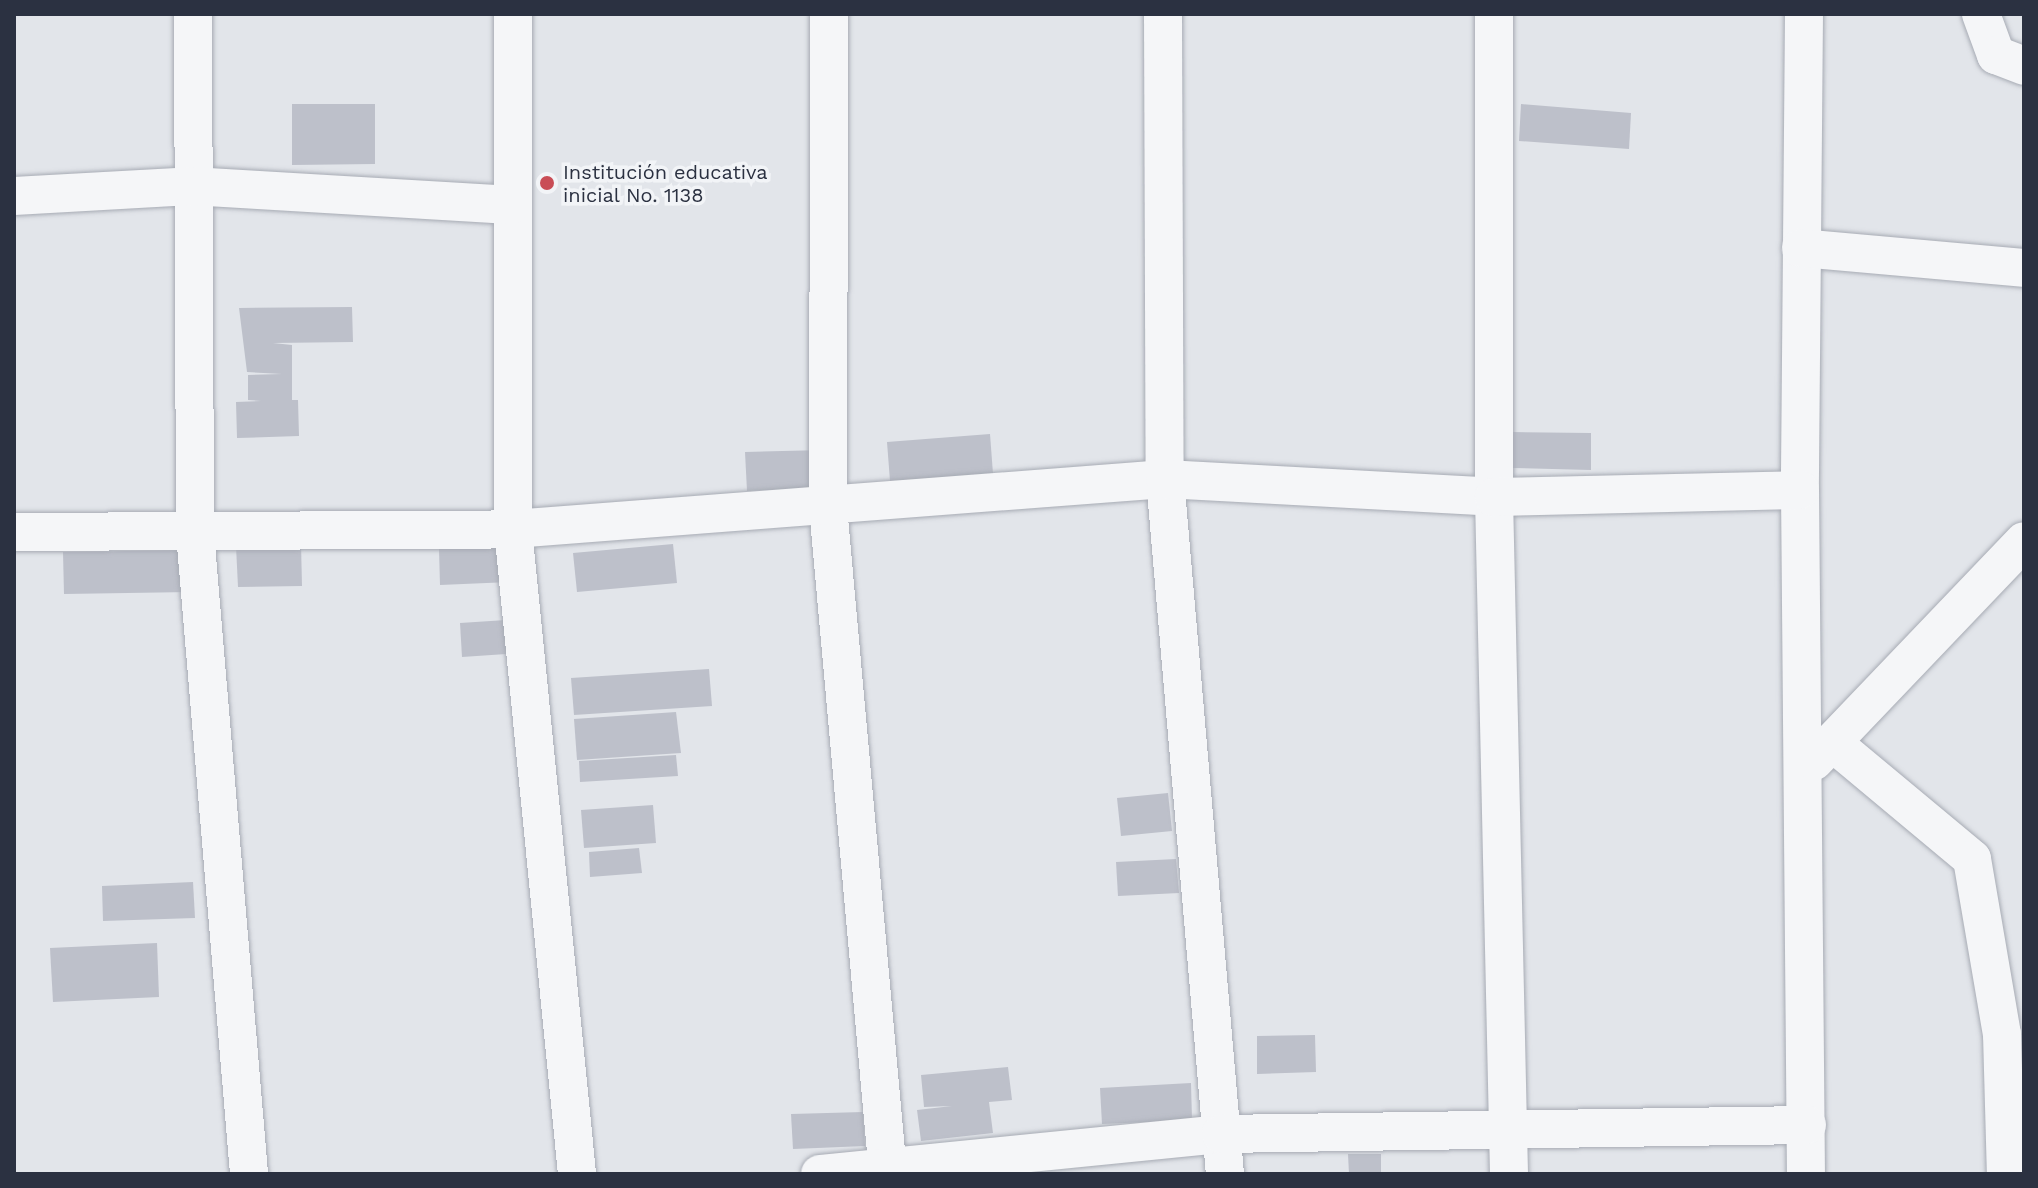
<!DOCTYPE html>
<html>
<head>
<meta charset="utf-8">
<style>
	body { margin:0 }
	#map { position:relative; width:2038px; height:1188px; overflow:hidden; background:#e2e5ea; font-family:"Work Sans",sans-serif }
	div>[style] { position:absolute }
	.building>* { inset:0; background:#bdc0ca }
	.roads { filter:drop-shadow(0 0 2px #a7abb4) drop-shadow(0 0 2px #a7abb4) }
	.minor>* { height:38px; margin:-19px; padding:0 19px; transform-origin:19px; border-radius:19px; background:#f5f6f8 }
	.dots>* { width:22px; height:22px; translate:-50% -50%; box-sizing:border-box; border:4px solid #f2f4f7; border-radius:50% }
	span { translate:-50% -50%; white-space:nowrap; text-align:center; line-height:1.15; -webkit-text-stroke:7px #f2f4f7; paint-order:stroke }
	.poi-label { font-size:20px; color:#2b3141 }
	.left { translate:0 -50%; text-align:left }
	.frame { position:absolute; inset:0; border:16px solid #2b3141; pointer-events:none }
</style>
</head>
<body>
<div id="map">
	<div class="building">
		<i style="clip-path:polygon(292px 104px,375px 104px,375px 164px,292px 165px)"></i>
		<i style="clip-path:polygon(1521px 104px,1631px 113px,1629px 149px,1519px 141px)"></i>
		<i style="clip-path:polygon(352px 307px,353px 342px,273px 343px,292px 345px,292px 400px,298px 400px,299px 436px,237px 438px,236px 402px,261px 401px,248px 400px,248px 375px,282px 374px,247px 372px,239px 308px)"></i>
		<i style="clip-path:polygon(1512px 432px,1591px 433px,1591px 470px,1512px 468px)"></i>
		<i style="clip-path:polygon(990px 434px,993px 474px,890px 481px,887px 442px)"></i>
		<i style="clip-path:polygon(824px 450px,825px 488px,747px 491px,745px 452px)"></i>
		<i style="clip-path:polygon(301px 544px,302px 586px,238px 587px,236px 546px)"></i>
		<i style="clip-path:polygon(673px 544px,677px 583px,577px 592px,573px 553px)"></i>
		<i style="clip-path:polygon(511px 547px,513px 582px,440px 585px,439px 549px)"></i>
		<i style="clip-path:polygon(191px 550px,191px 592px,64px 594px,63px 552px)"></i>
		<i style="clip-path:polygon(520px 619px,522px 653px,462px 657px,460px 623px)"></i>
		<i style="clip-path:polygon(709px 669px,712px 706px,574px 715px,571px 678px)"></i>
		<i style="clip-path:polygon(676px 712px,681px 753px,577px 760px,574px 719px)"></i>
		<i style="clip-path:polygon(676px 755px,678px 776px,580px 782px,579px 761px)"></i>
		<i style="clip-path:polygon(1168px 793px,1172px 831px,1121px 836px,1117px 798px)"></i>
		<i style="clip-path:polygon(653px 805px,656px 843px,584px 848px,581px 810px)"></i>
		<i style="clip-path:polygon(639px 848px,642px 873px,590px 877px,589px 852px)"></i>
		<i style="clip-path:polygon(1176px 859px,1179px 893px,1118px 896px,1116px 862px)"></i>
		<i style="clip-path:polygon(193px 882px,195px 918px,103px 921px,102px 886px)"></i>
		<i style="clip-path:polygon(157px 943px,159px 997px,53px 1002px,50px 948px)"></i>
		<i style="clip-path:polygon(1315px 1035px,1316px 1072px,1257px 1074px,1257px 1036px)"></i>
		<i style="clip-path:polygon(1008px 1067px,1012px 1100px,989px 1102px,993px 1133px,921px 1141px,917px 1110px,952px 1106px,924px 1107px,921px 1075px)"></i>
		<i style="clip-path:polygon(1191px 1083px,1192px 1120px,1102px 1124px,1100px 1088px)"></i>
		<i style="clip-path:polygon(863px 1112px,865px 1146px,793px 1149px,791px 1114px)"></i>
		<i style="clip-path:polygon(1348px 1154px,1381px 1154px,1381px 1174px,1349px 1174px)"></i>
	</div>
	<div class="roads">
		<div class="minor">
			<i style="left:193px;top:14px;width:519px;rotate:89.78deg"></i>
			<i style="left:195px;top:533px;width:643px;rotate:85.18deg"></i>
			<i style="left:513px;top:14px;width:515px;rotate:90deg"></i>
			<i style="left:513px;top:529px;width:648px;rotate:84.33deg"></i>
			<i style="left:829px;top:14px;width:493px;rotate:90.1deg"></i>
			<i style="left:828px;top:507px;width:670px;rotate:84.86deg"></i>
			<i style="left:1163px;top:14px;width:465px;rotate:89.8deg"></i>
			<i style="left:1165px;top:479px;width:698px;rotate:85.07deg"></i>
			<i style="left:1494px;top:14px;width:483px;rotate:90deg"></i>
			<i style="left:1494px;top:497px;width:677px;rotate:88.73deg"></i>
			<i style="left:1804px;top:14px;width:476px;rotate:90.5deg"></i>
			<i style="left:1800px;top:490px;width:684px;rotate:89.5deg"></i>
			<i style="left:1981px;top:14px;width:44px;rotate:69.9deg"></i>
			<i style="left:1996px;top:55px;width:30px;rotate:21deg"></i>
			<i style="left:14px;top:196px;width:177px;rotate:-3.2deg"></i>
			<i style="left:191px;top:186px;width:320px;rotate:3.4deg"></i>
			<i style="left:1801px;top:248px;width:224px;rotate:5.1deg"></i>
			<i style="left:14px;top:532px;width:499px;rotate:-0.3deg"></i>
			<i style="left:513px;top:529px;width:654px;rotate:-4.39deg"></i>
			<i style="left:1165px;top:479px;width:329px;rotate:3.1deg"></i>
			<i style="left:1494px;top:497px;width:306px;rotate:-1.3deg"></i>
			<i style="left:1833px;top:743px;width:181px;rotate:39.8deg"></i>
			<i style="left:1972px;top:859px;width:178px;rotate:80.3deg"></i>
			<i style="left:2002px;top:1034px;width:140px;rotate:88.4deg"></i>
			<i style="left:1814px;top:761px;width:304px;rotate:-46.3deg"></i>
			<i style="left:820px;top:1174px;width:403px;rotate:-5.7deg"></i>
			<i style="left:1221px;top:1134px;width:586px;rotate:-0.88deg"></i>
		</div>
	</div>
	<div class="dots">
		<i style="left:547px;top:183px;background:#c94d56"></i>
	</div>
	<div class="poi-label">
		<span class="left" style="left:563px;top:184px">Institución educativa<br>inicial No. 1138</span>
	</div>
	<div class="frame"></div>
</div>
</body>
</html>
